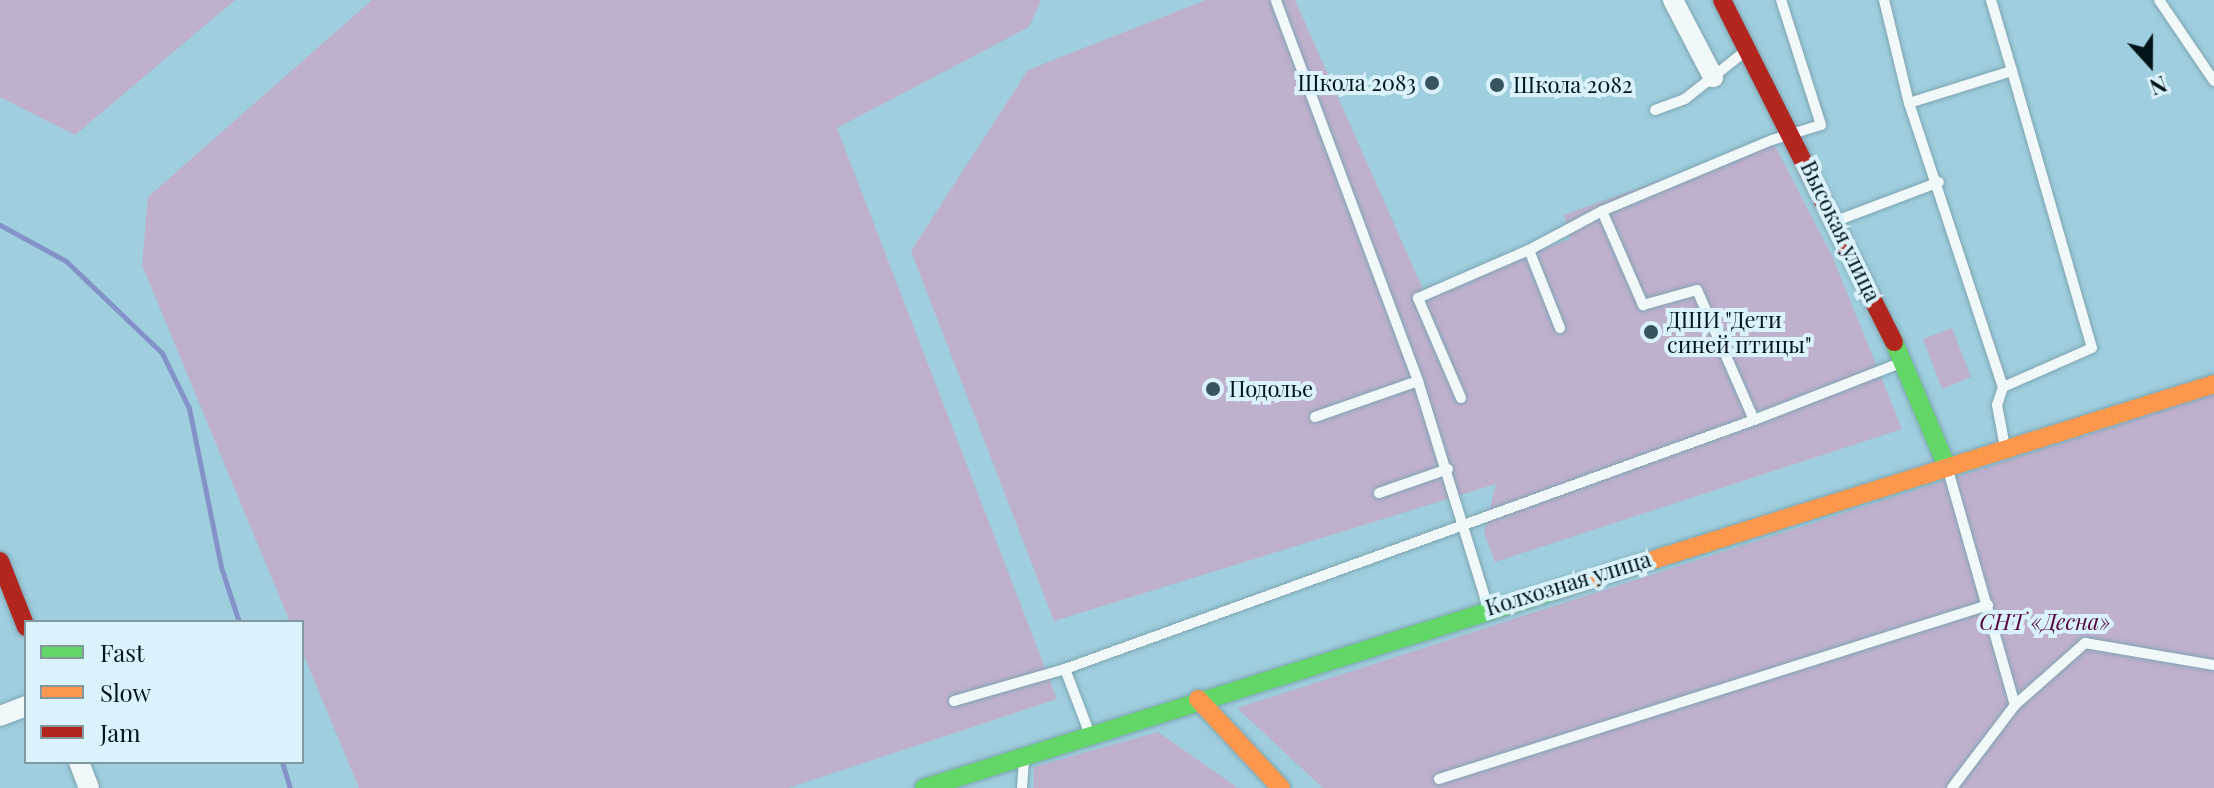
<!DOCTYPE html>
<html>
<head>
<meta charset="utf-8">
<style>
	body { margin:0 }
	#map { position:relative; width:2214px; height:788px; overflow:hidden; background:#9fcede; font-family:"Playfair Display",serif }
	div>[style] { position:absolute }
	.green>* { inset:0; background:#bfb0cd }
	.stream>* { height:5px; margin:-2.5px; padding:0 2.5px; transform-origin:2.5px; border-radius:2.5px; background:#8493c7 }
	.roads { filter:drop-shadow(0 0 2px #7fa4b1) drop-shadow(0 0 2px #7fa4b1) }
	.lane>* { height:10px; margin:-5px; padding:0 5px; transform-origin:5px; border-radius:5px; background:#f1f8fa }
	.street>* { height:20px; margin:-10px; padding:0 10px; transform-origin:10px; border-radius:10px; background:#f1f8fa }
	.fast>* { height:18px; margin:-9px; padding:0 9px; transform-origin:9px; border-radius:9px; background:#63d668 }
	.slow>* { height:18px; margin:-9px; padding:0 9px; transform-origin:9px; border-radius:9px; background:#ff974d }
	.jam>* { height:18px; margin:-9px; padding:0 9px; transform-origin:9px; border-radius:9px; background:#b3261e }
	.dots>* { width:22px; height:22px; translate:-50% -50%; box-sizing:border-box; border:4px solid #daf2fb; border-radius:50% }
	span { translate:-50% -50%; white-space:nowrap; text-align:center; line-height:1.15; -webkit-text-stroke:8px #daf2fb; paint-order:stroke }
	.poi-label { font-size:22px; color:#00131b }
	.right { translate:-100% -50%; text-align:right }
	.left { translate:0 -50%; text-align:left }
	.street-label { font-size:22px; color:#00131b }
	.park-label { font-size:22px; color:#54003f; font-style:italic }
	.legend { position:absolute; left:24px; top:620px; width:280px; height:144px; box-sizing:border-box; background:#daf2fb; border:2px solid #8399a1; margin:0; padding:10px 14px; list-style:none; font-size:24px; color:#00131b }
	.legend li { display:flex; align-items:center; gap:16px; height:40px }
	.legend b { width:40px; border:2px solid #8399a1 }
	.north { position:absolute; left:2110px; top:24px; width:80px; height:80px; -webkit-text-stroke:6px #daf2fb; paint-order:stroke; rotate:159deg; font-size:22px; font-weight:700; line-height:32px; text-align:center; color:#00131b }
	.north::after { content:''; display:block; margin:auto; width:28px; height:36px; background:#00131b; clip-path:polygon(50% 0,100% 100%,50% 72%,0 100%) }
</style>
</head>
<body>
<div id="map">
	<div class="green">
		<i style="clip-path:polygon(0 0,235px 0,75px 135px,0 97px)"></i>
		<i style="clip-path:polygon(372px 0,1041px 0,1029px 27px,837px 128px,1057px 699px,788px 788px,359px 788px,302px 651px,302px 622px,290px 622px,142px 265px,148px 197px)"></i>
		<i style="clip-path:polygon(1206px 0,1295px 0,1425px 294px,1570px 239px,1564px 215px,1772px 140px,1833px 258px,1902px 429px,1495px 562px,1484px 533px,1496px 484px,1054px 621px,911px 251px,1028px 70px)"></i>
		<i style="clip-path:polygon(1952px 328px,1971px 377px,1942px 389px,1923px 339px)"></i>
		<i style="clip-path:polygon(2214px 394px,2214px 788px,1323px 788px,1237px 708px)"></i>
		<i style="clip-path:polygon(1158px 732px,1238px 788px,1034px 788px,1034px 767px)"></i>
	</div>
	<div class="stream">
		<i style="left:0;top:225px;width:75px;rotate:28.6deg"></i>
		<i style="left:66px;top:261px;width:133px;rotate:43.8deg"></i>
		<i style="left:162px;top:353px;width:61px;rotate:63.9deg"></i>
		<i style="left:189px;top:408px;width:162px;rotate:78.6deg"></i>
		<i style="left:221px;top:567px;width:58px;rotate:71.9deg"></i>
		<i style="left:282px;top:762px;width:27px;rotate:73deg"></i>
	</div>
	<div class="roads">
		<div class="lane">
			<i style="left:1884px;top:0;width:106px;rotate:76.4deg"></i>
			<i style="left:1909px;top:103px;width:108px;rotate:-17.3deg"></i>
			<i style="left:2012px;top:71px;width:288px;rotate:73.9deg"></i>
			<i style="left:2092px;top:348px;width:97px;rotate:156.3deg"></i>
			<i style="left:2003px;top:387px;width:19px;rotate:108deg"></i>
			<i style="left:1997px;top:405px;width:43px;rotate:79.2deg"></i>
			<i style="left:1991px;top:0;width:74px;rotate:73.5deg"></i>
			<i style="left:2159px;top:0;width:98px;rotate:55.8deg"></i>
			<i style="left:1276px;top:1px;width:406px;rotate:69.5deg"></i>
			<i style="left:1418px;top:381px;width:237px;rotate:72.8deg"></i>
			<i style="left:1909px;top:103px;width:299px;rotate:71.7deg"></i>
			<i style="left:1655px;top:110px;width:32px;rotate:-20deg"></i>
			<i style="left:1685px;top:99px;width:74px;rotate:-38.4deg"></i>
			<i style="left:1602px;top:211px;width:103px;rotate:66.4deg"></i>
			<i style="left:1643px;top:305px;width:56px;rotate:-15.5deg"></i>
			<i style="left:1697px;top:290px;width:142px;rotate:66.3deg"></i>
			<i style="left:1754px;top:420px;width:157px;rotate:-21.3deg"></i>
			<i style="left:1836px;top:221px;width:110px;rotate:-20.7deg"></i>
			<i style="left:1529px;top:250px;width:84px;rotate:68.3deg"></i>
			<i style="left:1461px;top:398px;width:109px;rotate:-113.3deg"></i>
			<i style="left:1418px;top:298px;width:121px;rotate:-23.4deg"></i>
			<i style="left:1529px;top:250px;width:83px;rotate:-28.1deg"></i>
			<i style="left:1602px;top:211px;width:184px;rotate:-22.7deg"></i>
			<i style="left:1772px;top:140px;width:51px;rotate:-17deg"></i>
			<i style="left:1821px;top:125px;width:131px;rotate:-107.7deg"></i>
			<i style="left:1315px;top:417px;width:109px;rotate:-19.3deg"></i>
			<i style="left:1948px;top:470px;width:244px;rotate:74.1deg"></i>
			<i style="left:2015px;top:705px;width:104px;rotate:127.2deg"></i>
			<i style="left:1379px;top:493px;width:73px;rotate:-19.2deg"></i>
			<i style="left:1065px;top:669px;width:67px;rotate:69.1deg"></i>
			<i style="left:954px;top:701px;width:116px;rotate:-16.1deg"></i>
			<i style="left:1065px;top:669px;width:733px;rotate:-19.87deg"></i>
			<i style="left:2015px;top:705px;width:94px;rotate:-41.5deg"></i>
			<i style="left:2085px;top:643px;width:131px;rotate:9.7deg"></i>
			<i style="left:1439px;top:779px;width:576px;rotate:-17.59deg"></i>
			<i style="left:1022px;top:788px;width:26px;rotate:-86deg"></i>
		</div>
		<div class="street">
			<i style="left:1673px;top:0;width:87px;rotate:62.5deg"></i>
			<i style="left:0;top:716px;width:28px;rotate:-21deg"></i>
			<i style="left:79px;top:762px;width:28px;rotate:69deg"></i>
		</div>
		<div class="fast">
			<i style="left:1894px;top:342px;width:136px;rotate:67deg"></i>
			<i style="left:924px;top:788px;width:666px;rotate:-17.37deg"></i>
		</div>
		<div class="slow">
			<i style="left:1560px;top:589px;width:685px;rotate:-17.4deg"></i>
			<i style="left:1198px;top:699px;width:122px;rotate:47deg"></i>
		</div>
		<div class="jam">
			<i style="left:1722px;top:0;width:383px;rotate:63.3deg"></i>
			<i style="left:0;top:561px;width:71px;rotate:68.5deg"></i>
		</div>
	</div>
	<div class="dots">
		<i style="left:1432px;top:83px;background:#38545f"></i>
		<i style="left:1497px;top:85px;background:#38545f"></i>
		<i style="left:1651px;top:332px;background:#38545f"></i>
		<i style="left:1213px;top:389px;background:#38545f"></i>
	</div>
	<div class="poi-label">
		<span class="right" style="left:1416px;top:83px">Школа 2083</span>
		<span class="left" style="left:1513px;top:85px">Школа 2082</span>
		<span class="left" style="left:1667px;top:332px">ДШИ "Дети<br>синей птицы"</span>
		<span class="left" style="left:1229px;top:389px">Подолье</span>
	</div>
	<div class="street-label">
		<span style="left:1841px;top:231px;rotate:64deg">Высокая улица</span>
		<span style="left:1568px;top:583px;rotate:-17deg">Колхозная улица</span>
	</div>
	<div class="park-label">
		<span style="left:2045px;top:622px">СНТ «Десна»</span>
	</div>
	<ul class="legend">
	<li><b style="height:10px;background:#63d668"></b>Fast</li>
	<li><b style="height:10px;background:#ff974d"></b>Slow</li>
	<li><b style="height:10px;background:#b3261e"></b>Jam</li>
	</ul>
	<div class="north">N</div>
</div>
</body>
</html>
